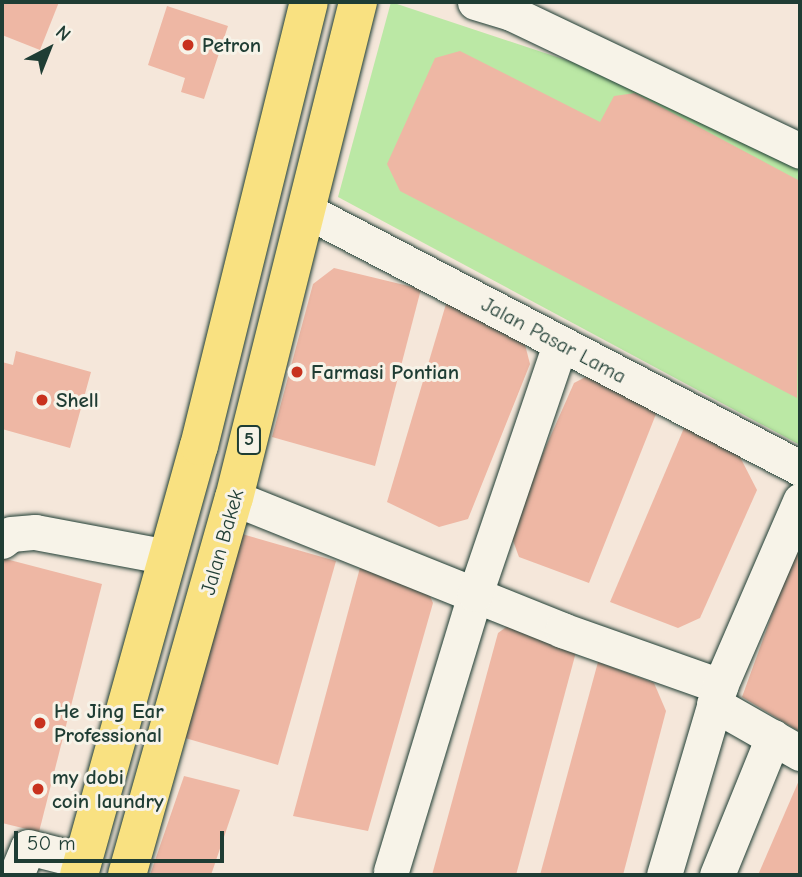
<!DOCTYPE html>
<html>
<head>
<meta charset="utf-8">
<style>
	body { margin:0 }
	#map { position:relative; width:802px; height:877px; overflow:hidden; background:#f5e7da; font-family:"Comic Neue",sans-serif }
	div>[style] { position:absolute }
	.green>* { inset:0; background:#bbe8a5 }
	.building>* { inset:0; background:#eeb7a4 }
	.roads { filter:drop-shadow(0 0 2px #1f3d34) drop-shadow(0 0 2px #1f3d34) }
	.minor>* { height:35px; margin:-17.5px; padding:0 17.5px; transform-origin:17.5px; border-radius:17.5px; background:#f7f3e8 }
	.highway>* { height:38px; margin:-19px; padding:0 19px; transform-origin:19px; border-radius:19px; background:#f9e181 }
	.dots>* { width:19px; height:19px; translate:-50% -50%; box-sizing:border-box; border:4px solid #f7f3e8; border-radius:50% }
	span { translate:-50% -50%; white-space:nowrap; text-align:center; line-height:1.15; -webkit-text-stroke:6px #f7f3e8; paint-order:stroke }
	.shield-label span { padding:2px 5px; background:#f7f3e8; border:2px solid; border-radius:5px; -webkit-text-stroke-width:0 }
	.shield-label { font-size:19px; color:#1f3d34; font-weight:700 }
	.poi-label { font-size:21px; color:#1f3d34; font-weight:700 }
	.left { translate:0 -50%; text-align:left }
	.street-label { font-size:21px; color:#1f3d34 }
	.frame { position:absolute; inset:0; border:4px solid #1f3d34; pointer-events:none }
	.north { position:absolute; left:14px; top:14px; width:70px; height:70px; -webkit-text-stroke:5px #f7f3e8; paint-order:stroke; rotate:42deg; font-size:19px; font-weight:700; line-height:28px; text-align:center; color:#1f3d34 }
	.north::after { content:''; display:block; margin:auto; width:24px; height:32px; background:#1f3d34; clip-path:polygon(50% 0,100% 100%,50% 72%,0 100%) }
	.scale { position:absolute; left:14px; top:831px; width:210px; height:32px; box-sizing:border-box; border:4px solid #1f3d34; border-top:0; padding-left:9px; font-size:21px; line-height:24px; white-space:nowrap; color:#1f3d34; -webkit-text-stroke:5px #f7f3e8; paint-order:stroke }
</style>
</head>
<body>
<div id="map">
	<div class="green">
		<i style="clip-path:polygon(391px 2px,605px 73px,800px 167px,800px 445px,338px 197px)"></i>
	</div>
	<div class="building">
		<i style="clip-path:polygon(2px 2px,59px 2px,40px 50px,2px 35px)"></i>
		<i style="clip-path:polygon(167px 6px,228px 26px,204px 99px,181px 92px,185px 78px,148px 65px)"></i>
		<i style="clip-path:polygon(460px 51px,600px 122px,614px 96px,635px 93px,800px 181px,797px 398px,400px 191px,387px 164px,435px 58px)"></i>
		<i style="clip-path:polygon(334px 268px,421px 289px,375px 466px,272px 437px,313px 284px)"></i>
		<i style="clip-path:polygon(449px 294px,522px 333px,530px 364px,468px 519px,439px 527px,387px 502px)"></i>
		<i style="clip-path:polygon(16px 351px,91px 372px,70px 448px,2px 429px,2px 362px,13px 365px)"></i>
		<i style="clip-path:polygon(597px 371px,660px 404px,589px 583px,519px 557px,509px 530px,574px 383px)"></i>
		<i style="clip-path:polygon(687px 421px,739px 455px,757px 490px,700px 618px,678px 628px,610px 602px)"></i>
		<i style="clip-path:polygon(242px 534px,336px 561px,278px 765px,185px 738px)"></i>
		<i style="clip-path:polygon(795px 551px,800px 553px,800px 732px,742px 697px)"></i>
		<i style="clip-path:polygon(2px 558px,102px 584px,39px 832px,2px 823px)"></i>
		<i style="clip-path:polygon(361px 564px,426px 587px,433px 603px,368px 831px,293px 816px)"></i>
		<i style="clip-path:polygon(513px 622px,576px 652px,516px 875px,432px 875px,498px 633px)"></i>
		<i style="clip-path:polygon(598px 662px,654px 683px,666px 711px,623px 875px,540px 875px)"></i>
		<i style="clip-path:polygon(184px 776px,240px 790px,211px 875px,150px 875px)"></i>
		<i style="clip-path:polygon(800px 778px,800px 875px,758px 875px)"></i>
	</div>
	<div class="roads">
		<div class="minor">
			<i style="left:475px;top:2px;width:38px;rotate:17deg"></i>
			<i style="left:511px;top:13px;width:320px;rotate:25.5deg"></i>
			<i style="left:309px;top:212px;width:554px;rotate:27.54deg"></i>
			<i style="left:234px;top:498px;width:354px;rotate:21.9deg"></i>
			<i style="left:562px;top:630px;width:168px;rotate:19.5deg"></i>
			<i style="left:2px;top:541px;width:11px;rotate:-38deg"></i>
			<i style="left:11px;top:534px;width:24px;rotate:-5deg"></i>
			<i style="left:35px;top:532px;width:135px;rotate:10.6deg"></i>
			<i style="left:714px;top:704px;width:99px;rotate:29.7deg"></i>
			<i style="left:391px;top:871px;width:289px;rotate:-73.1deg"></i>
			<i style="left:475px;top:594px;width:263px;rotate:-71.2deg"></i>
			<i style="left:16px;top:875px;width:30px;rotate:-67deg"></i>
			<i style="left:28px;top:847px;width:57px;rotate:14.3deg"></i>
			<i style="left:664px;top:875px;width:197px;rotate:-73.5deg"></i>
			<i style="left:720px;top:686px;width:202px;rotate:-66.6deg"></i>
			<i style="left:717px;top:875px;width:149px;rotate:-67.9deg"></i>
		</div>
		<div class="highway">
			<i style="left:79px;top:875px;width:445px;rotate:-74.4deg"></i>
			<i style="left:199px;top:446px;width:457px;rotate:-76.1deg"></i>
			<i style="left:127px;top:875px;width:392px;rotate:-74.2deg"></i>
			<i style="left:234px;top:498px;width:511px;rotate:-75.96deg"></i>
		</div>
	</div>
	<div class="dots">
		<i style="left:188px;top:45px;background:#c8321e"></i>
		<i style="left:297px;top:372px;background:#c8321e"></i>
		<i style="left:42px;top:400px;background:#c8321e"></i>
		<i style="left:40px;top:723px;background:#c8321e"></i>
		<i style="left:38px;top:789px;background:#c8321e"></i>
	</div>
	<div class="shield-label">
		<span style="left:249px;top:440px">5</span>
	</div>
	<div class="poi-label">
		<span class="left" style="left:202px;top:45px">Petron</span>
		<span class="left" style="left:311px;top:372px">Farmasi Pontian</span>
		<span class="left" style="left:56px;top:400px">Shell</span>
		<span class="left" style="left:54px;top:723px">He Jing Ear<br>Professional</span>
		<span class="left" style="left:52px;top:789px">my dobi<br>coin laundry</span>
	</div>
	<div class="street-label">
		<span style="left:554px;top:340px;rotate:28deg">Jalan Pasar Lama</span>
		<span style="left:222px;top:542px;rotate:-74deg">Jalan Bakek</span>
	</div>
	<div class="frame"></div>
	<div class="north">N</div>
	<div class="scale">50 m</div>
</div>
</body>
</html>
